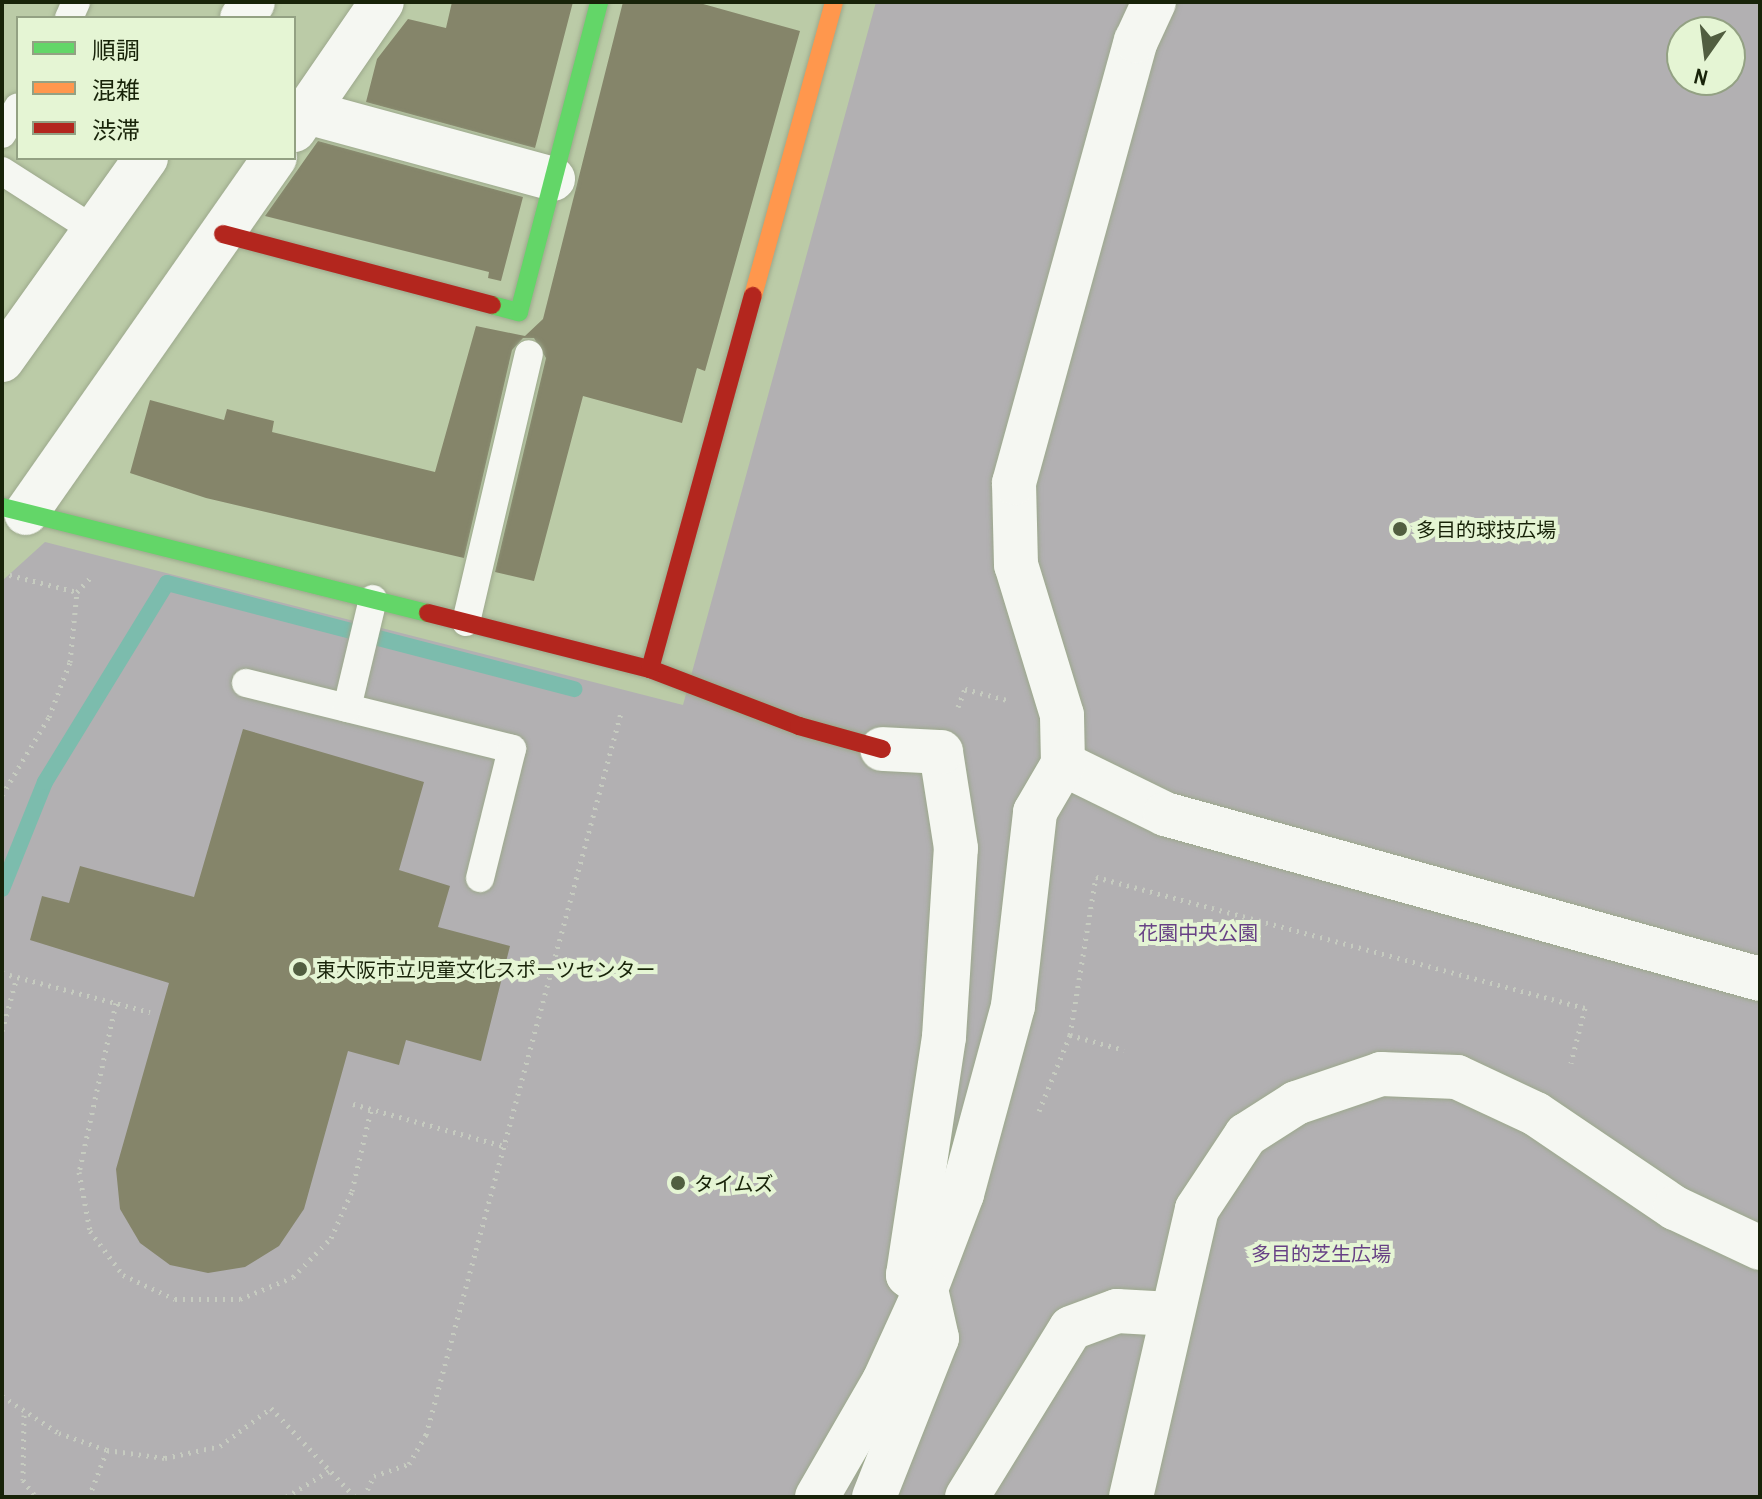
<!DOCTYPE html>
<html>
<head>
<meta charset="utf-8">
<style>
	body { margin:0 }
	#map { position:relative; width:1762px; height:1499px; overflow:hidden; background:#bbcba7; font-family:"Archivo Narrow","Noto Sans JP",sans-serif }
	div>[style] { position:absolute }
	.green>* { inset:0; background:#b2b0b2 }
	.stream>* { height:16px; margin:-8px; padding:0 8px; transform-origin:8px; border-radius:8px; background:#7cbcad }
	.building>* { inset:0; background:#85856a }
	.path>* { height:5px; margin-top:-2.5px; transform-origin:0; background:repeating-linear-gradient(90deg,#c6cbc0 0 2px,transparent 0 8px) }
	.roads { filter:drop-shadow(0 0 2px #9ca88c) drop-shadow(0 0 2px #9ca88c) }
	.lane>* { height:28px; margin:-14px; padding:0 14px; transform-origin:14px; border-radius:14px; background:#f5f7f2 }
	.street>* { height:44px; margin:-22px; padding:0 22px; transform-origin:22px; border-radius:22px; background:#f5f7f2 }
	.fast>* { height:18px; margin:-9px; padding:0 9px; transform-origin:9px; border-radius:9px; background:#63d668 }
	.slow>* { height:18px; margin:-9px; padding:0 9px; transform-origin:9px; border-radius:9px; background:#ff974d }
	.jam>* { height:18px; margin:-9px; padding:0 9px; transform-origin:9px; border-radius:9px; background:#b3261e }
	.dots>* { width:22px; height:22px; translate:-50% -50%; box-sizing:border-box; border:4px solid #e5f5d4; border-radius:50% }
	span { translate:-50% -50%; white-space:nowrap; text-align:center; line-height:1.15; -webkit-text-stroke:8px #e5f5d4; paint-order:stroke }
	.poi-label { font-size:20px; color:#182309 }
	.left { translate:0 -50%; text-align:left }
	.park-label { font-size:20px; color:#674185 }
	.frame { position:absolute; inset:0; border:4px solid #182309; pointer-events:none }
	.legend { position:absolute; left:16px; top:16px; width:280px; height:144px; box-sizing:border-box; background:#e5f5d4; border:2px solid #93a183; margin:0; padding:10px 14px; list-style:none; font-size:24px; color:#182309 }
	.legend li { display:flex; align-items:center; gap:16px; height:40px }
	.legend b { width:40px; border:2px solid #93a183 }
	.north { position:absolute; left:1666px; top:16px; width:80px; height:80px; box-sizing:border-box; background:#e5f5d4; border:2px solid #93a183; border-radius:50%; rotate:194deg; font-size:22px; font-weight:700; line-height:32px; text-align:center; color:#182309 }
	.north::after { content:''; display:block; margin:auto; width:28px; height:36px; background:#515e40; clip-path:polygon(50% 0,100% 100%,50% 72%,0 100%) }
</style>
</head>
<body>
<div id="map">
	<div class="green">
		<i style="clip-path:polygon(evenodd,876px 2px,1760px 2px,1760px 1497px,2px 1497px,2px 581px,45px 542px,683px 705px,876px 2px,1682px 32px,1730px 32px,1730px 80px,1682px 80px,1682px 32px)"></i>
	</div>
	<div class="stream">
		<i style="left:2px;top:889px;width:115px;rotate:-68.1deg"></i>
		<i style="left:45px;top:782px;width:233px;rotate:-58.5deg"></i>
		<i style="left:167px;top:583px;width:421px;rotate:14.6deg"></i>
	</div>
	<div class="building">
		<i style="clip-path:polygon(452px 2px,573px 2px,535px 148px,366px 102px,377px 59px,408px 19px,446px 28px)"></i>
		<i style="clip-path:polygon(623px 2px,696px 2px,800px 31px,705px 371px,697px 368px,682px 423px,583px 396px,534px 581px,495px 572px,546px 358px,534px 338px,523px 338px,512px 350px,464px 558px,206px 498px,130px 473px,150px 400px,224px 420px,227px 409px,274px 421px,272px 432px,435px 472px,476px 326px,525px 336px,543px 319px)"></i>
		<i style="clip-path:polygon(318px 141px,523px 197px,501px 281px,488px 278px,489px 272px,265px 216px)"></i>
		<i style="clip-path:polygon(243px 729px,424px 782px,399px 870px,450px 886px,438px 927px,510px 946px,481px 1061px,406px 1040px,399px 1065px,348px 1051px,304px 1209px,279px 1246px,245px 1267px,208px 1273px,170px 1265px,140px 1243px,120px 1209px,116px 1169px,169px 983px,30px 940px,42px 896px,69px 903px,80px 866px,194px 897px)"></i>
	</div>
	<div class="path">
		<i style="left:2px;top:573px;width:77px;rotate:14.2deg"></i>
		<i style="left:958px;top:707px;width:19px;rotate:-69deg"></i>
		<i style="left:965px;top:689px;width:43px;rotate:14.7deg"></i>
		<i style="left:2px;top:795px;width:91px;rotate:-58.9deg"></i>
		<i style="left:49px;top:717px;width:59px;rotate:-69.1deg"></i>
		<i style="left:70px;top:662px;width:70px;rotate:-84.3deg"></i>
		<i style="left:77px;top:592px;width:19px;rotate:-47deg"></i>
		<i style="left:2px;top:973px;width:153px;rotate:14.8deg"></i>
		<i style="left:116px;top:1003px;width:173px;rotate:102.3deg"></i>
		<i style="left:79px;top:1172px;width:60px;rotate:79.4deg"></i>
		<i style="left:90px;top:1231px;width:55px;rotate:53.1deg"></i>
		<i style="left:123px;top:1275px;width:57px;rotate:24.8deg"></i>
		<i style="left:175px;top:1299px;width:65px"></i>
		<i style="left:240px;top:1299px;width:57px;rotate:-22.5deg"></i>
		<i style="left:293px;top:1277px;width:54px;rotate:-45.7deg"></i>
		<i style="left:331px;top:1238px;width:51px;rotate:-65.9deg"></i>
		<i style="left:352px;top:1191px;width:83px;rotate:-76.8deg"></i>
		<i style="left:2px;top:1031px;width:56px;rotate:-74.5deg"></i>
		<i style="left:1070px;top:1035px;width:56px;rotate:15.5deg"></i>
		<i style="left:353px;top:1104px;width:160px;rotate:15.6deg"></i>
		<i style="left:1039px;top:1111px;width:82px;rotate:-67.8deg"></i>
		<i style="left:1070px;top:1035px;width:160px;rotate:-80.7deg"></i>
		<i style="left:1096px;top:877px;width:506px;rotate:15deg"></i>
		<i style="left:1585px;top:1008px;width:57px;rotate:104.3deg"></i>
		<i style="left:2px;top:1396px;width:68px;rotate:33deg"></i>
		<i style="left:59px;top:1433px;width:51px;rotate:19.5deg"></i>
		<i style="left:107px;top:1450px;width:59px;rotate:7.9deg"></i>
		<i style="left:165px;top:1458px;width:56px;rotate:-12.3deg"></i>
		<i style="left:220px;top:1446px;width:64px;rotate:-36.7deg"></i>
		<i style="left:271px;top:1408px;width:122px;rotate:46.7deg"></i>
		<i style="left:24px;top:1415px;width:65px;rotate:90.9deg"></i>
		<i style="left:23px;top:1480px;width:21px;rotate:53deg"></i>
		<i style="left:89px;top:1497px;width:50px;rotate:-69deg"></i>
		<i style="left:286px;top:1497px;width:50px;rotate:-31.2deg"></i>
		<i style="left:364px;top:1497px;width:23px;rotate:-65deg"></i>
		<i style="left:374px;top:1476px;width:37px;rotate:-19deg"></i>
		<i style="left:409px;top:1464px;width:34px;rotate:-60deg"></i>
		<i style="left:426px;top:1435px;width:748px;rotate:-74.89deg"></i>
	</div>
	<div class="roads">
		<div class="lane">
			<i style="left:69px;top:18px;width:17px;rotate:-66deg"></i>
			<i style="left:2px;top:134px;width:31px;rotate:-59deg"></i>
			<i style="left:2px;top:171px;width:112px;rotate:32.6deg"></i>
			<i style="left:466px;top:622px;width:275px;rotate:-76.8deg"></i>
			<i style="left:246px;top:683px;width:274px;rotate:13.9deg"></i>
			<i style="left:512px;top:749px;width:133px;rotate:103.9deg"></i>
			<i style="left:347px;top:708px;width:112px;rotate:-76.6deg"></i>
		</div>
		<div class="street">
			<i style="left:242px;top:18px;width:19px;rotate:-55deg"></i>
			<i style="left:307px;top:112px;width:255px;rotate:15.2deg"></i>
			<i style="left:294px;top:130px;width:155px;rotate:-55.5deg"></i>
			<i style="left:2px;top:360px;width:248px;rotate:-54.5deg"></i>
			<i style="left:26px;top:513px;width:434px;rotate:-55deg"></i>
			<i style="left:1063px;top:764px;width:114px;rotate:26.1deg"></i>
			<i style="left:1165px;top:814px;width:617px;rotate:15.5deg"></i>
			<i style="left:817px;top:1497px;width:134px;rotate:-60deg"></i>
			<i style="left:884px;top:1381px;width:101px;rotate:-65.5deg"></i>
			<i style="left:926px;top:1289px;width:102px;rotate:-69.2deg"></i>
			<i style="left:962px;top:1194px;width:195px;rotate:-74.8deg"></i>
			<i style="left:1013px;top:1006px;width:195px;rotate:-83.5deg"></i>
			<i style="left:1035px;top:812px;width:56px;rotate:-59.7deg"></i>
			<i style="left:1063px;top:764px;width:49px;rotate:-91.2deg"></i>
			<i style="left:1062px;top:715px;width:157px;rotate:-107deg"></i>
			<i style="left:1016px;top:565px;width:82px;rotate:-91.4deg"></i>
			<i style="left:1014px;top:483px;width:459px;rotate:-74.6deg"></i>
			<i style="left:1136px;top:41px;width:43px;rotate:-65.2deg"></i>
			<i style="left:874px;top:1497px;width:171px;rotate:-68.4deg"></i>
			<i style="left:937px;top:1338px;width:50px;rotate:-102.7deg"></i>
			<i style="left:926px;top:1289px;width:23px;rotate:-142deg"></i>
			<i style="left:908px;top:1275px;width:241px;rotate:-81.4deg"></i>
			<i style="left:944px;top:1037px;width:189px;rotate:-86.4deg"></i>
			<i style="left:956px;top:848px;width:97px;rotate:-98.9deg"></i>
			<i style="left:941px;top:752px;width:59px;rotate:-177.1deg"></i>
			<i style="left:967px;top:1497px;width:198px;rotate:-58.4deg"></i>
			<i style="left:1071px;top:1328px;width:49px;rotate:-20.3deg"></i>
			<i style="left:1117px;top:1311px;width:54px;rotate:3.2deg"></i>
			<i style="left:1131px;top:1497px;width:295px;rotate:-77.1deg"></i>
			<i style="left:1197px;top:1209px;width:89px;rotate:-56.5deg"></i>
			<i style="left:1246px;top:1135px;width:59px;rotate:-32.6deg"></i>
			<i style="left:1296px;top:1103px;width:90px;rotate:-18.8deg"></i>
			<i style="left:1381px;top:1074px;width:76px;rotate:2.3deg"></i>
			<i style="left:1457px;top:1077px;width:87px;rotate:25.1deg"></i>
			<i style="left:1536px;top:1114px;width:168px;rotate:34.1deg"></i>
			<i style="left:1675px;top:1208px;width:94px;rotate:25.2deg"></i>
		</div>
		<div class="fast">
			<i style="left:492px;top:305px;width:28px;rotate:15deg"></i>
			<i style="left:519px;top:312px;width:320px;rotate:-75.5deg"></i>
			<i style="left:2px;top:507px;width:439px;rotate:14deg"></i>
		</div>
		<div class="slow">
			<i style="left:753px;top:296px;width:305px;rotate:-74.6deg"></i>
		</div>
		<div class="jam">
			<i style="left:223px;top:234px;width:278px;rotate:14.8deg"></i>
			<i style="left:428px;top:613px;width:229px;rotate:14.2deg"></i>
			<i style="left:650px;top:669px;width:160px;rotate:20.9deg"></i>
			<i style="left:799px;top:726px;width:86px;rotate:15.5deg"></i>
			<i style="left:650px;top:669px;width:387px;rotate:-74.6deg"></i>
		</div>
	</div>
	<div class="dots">
		<i style="left:1400px;top:529px;background:#515e40"></i>
		<i style="left:300px;top:969px;background:#515e40"></i>
		<i style="left:678px;top:1183px;background:#515e40"></i>
	</div>
	<div class="poi-label">
		<span class="left" style="left:1416px;top:529px">多目的球技広場</span>
		<span class="left" style="left:316px;top:969px">東大阪市立児童文化スポーツセンター</span>
		<span class="left" style="left:694px;top:1183px">タイムズ</span>
	</div>
	<div class="park-label">
		<span style="left:1198px;top:932px">花園中央公園</span>
		<span style="left:1321px;top:1253px">多目的芝生広場</span>
	</div>
	<div class="frame"></div>
	<ul class="legend">
	<li><b style="height:10px;background:#63d668"></b>順調</li>
	<li><b style="height:10px;background:#ff974d"></b>混雑</li>
	<li><b style="height:10px;background:#b3261e"></b>渋滞</li>
	</ul>
	<div class="north">N</div>
</div>
</body>
</html>
